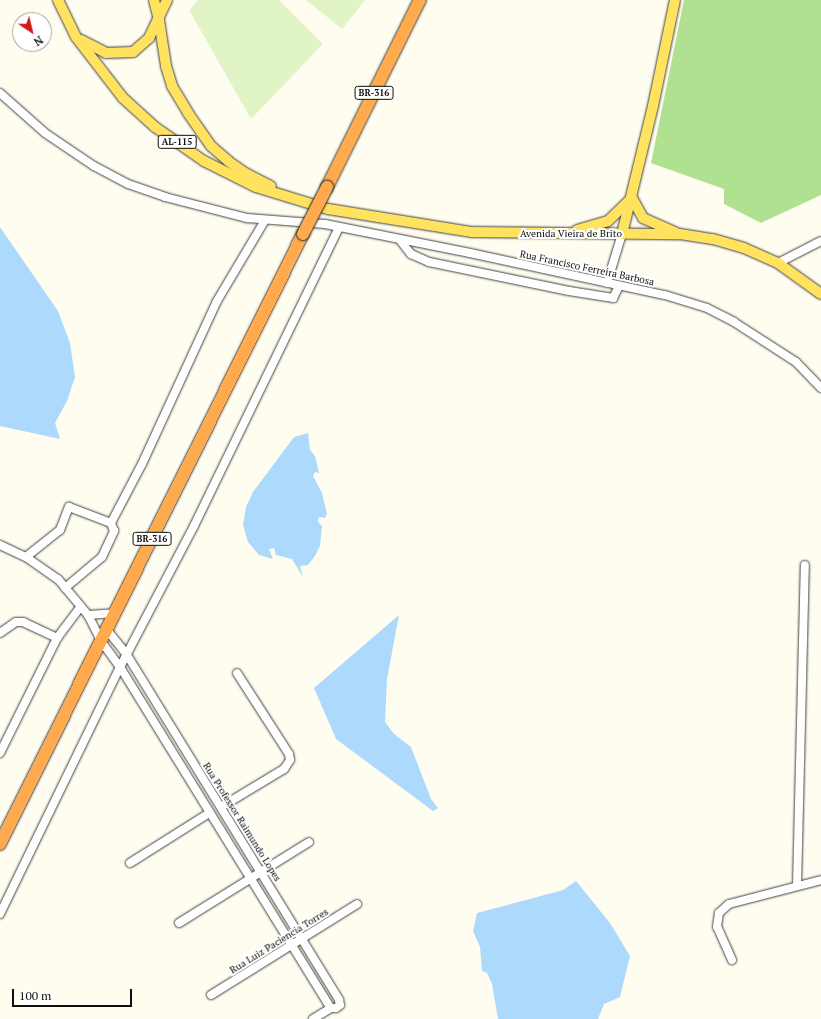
<!DOCTYPE html>
<html>
<head>
<meta charset="utf-8">
<style>
	body { margin:0 }
	#map { position:relative; width:821px; height:1019px; overflow:hidden; background:#fffdef; font-family:"PT Serif",serif }
	div>[style] { position:absolute }
	.forest>* { inset:0; background:#afe191 }
	.pitch>* { inset:0; background:#e1f4c6 }
	.water>* { inset:0; background:#add9fd }
	.roads { filter:drop-shadow(0 0 1px #414141) drop-shadow(0 0 1px #414141) }
	.minor>* { height:8px; margin:-4px; padding:0 4px; transform-origin:4px; border-radius:4px; background:#fff }
	.major>* { height:10px; margin:-5px; padding:0 5px; transform-origin:5px; border-radius:5px; background:#ffe35f }
	.highway>* { height:12px; margin:-6px; padding:0 6px; transform-origin:6px; border-radius:6px; background:#ffaa4d }
	.bridges { filter:drop-shadow(0 0 1px #1f1f1f) drop-shadow(0 0 1px #1f1f1f) }
	.highway-bridge>* { height:12px; margin:-6px; padding:0 6px; transform-origin:6px; border-radius:6px; background:#ffaa4d }
	span { translate:-50% -50%; white-space:nowrap; text-align:center; line-height:1.15; -webkit-text-stroke:4px #fff; paint-order:stroke }
	.shield-label span { padding:1px 3px; background:#fff; border:1px solid; border-radius:3px; -webkit-text-stroke-width:0 }
	.shield-label { font-size:9px; color:#0e0e0e; font-weight:700 }
	.street-label { font-size:10px; color:#0e0e0e }
	.north { position:absolute; left:12px; top:12px; width:40px; height:40px; box-sizing:border-box; background:#fff; border:1px solid #9f9f9f; border-radius:50%; rotate:145deg; font-size:11px; font-weight:700; line-height:16px; text-align:center; color:#0e0e0e }
	.north::after { content:''; display:block; margin:auto; width:14px; height:18px; background:#ce1a16; clip-path:polygon(50% 0,100% 100%,50% 72%,0 100%) }
	.scale { position:absolute; left:12px; top:989px; width:120px; height:18px; box-sizing:border-box; border:2px solid #0e0e0e; border-top:0; padding-left:5px; font-size:12px; line-height:14px; white-space:nowrap; color:#0e0e0e; -webkit-text-stroke:3px #fff; paint-order:stroke }
</style>
</head>
<body>
<div id="map">
	<div class="forest">
		<i style="clip-path:polygon(684px 0,821px 0,821px 195px,761px 223px,724px 204px,724px 189px,651px 163px)"></i>
	</div>
	<div class="pitch">
		<i style="clip-path:polygon(198px 0,279px 0,323px 44px,251px 119px,189px 10px)"></i>
		<i style="clip-path:polygon(306px 0,365px 0,342px 29px)"></i>
	</div>
	<div class="water">
		<i style="clip-path:polygon(0 227px,58px 311px,70px 343px,75px 377px,67px 401px,55px 423px,60px 439px,0 426px)"></i>
		<i style="clip-path:polygon(308px 433px,310px 450px,315px 456px,319px 473px,315px 472px,313px 476px,322px 493px,327px 514px,325px 518px,319px 517px,318px 522px,322px 526px,320px 546px,315px 556px,308px 565px,300px 566px,303px 577px,292px 559px,276px 555px,274px 548px,269px 549px,273px 559px,259px 555px,248px 542px,243px 525px,246px 507px,253px 492px,294px 437px)"></i>
		<i style="clip-path:polygon(399px 615px,387px 679px,385px 722px,394px 734px,411px 747px,431px 799px,438px 808px,433px 811px,336px 739px,314px 688px)"></i>
		<i style="clip-path:polygon(576px 881px,610px 923px,630px 956px,620px 997px,604px 1004px,598px 1019px,498px 1019px,492px 984px,487px 973px,482px 971px,480px 947px,473px 931px,477px 913px,563px 890px)"></i>
	</div>
	<div class="roads">
		<div class="minor">
			<i style="left:0;top:93px;width:60px;rotate:41.6deg"></i>
			<i style="left:45px;top:133px;width:59px;rotate:34deg"></i>
			<i style="left:94px;top:166px;width:38px;rotate:28deg"></i>
			<i style="left:128px;top:184px;width:39px;rotate:19deg"></i>
			<i style="left:165px;top:197px;width:85px;rotate:14.4deg"></i>
			<i style="left:247px;top:218px;width:78px;rotate:4.4deg"></i>
			<i style="left:325px;top:224px;width:148px;rotate:11.3deg"></i>
			<i style="left:470px;top:253px;width:199px;rotate:12.2deg"></i>
			<i style="left:665px;top:295px;width:44px;rotate:17.2deg"></i>
			<i style="left:707px;top:308px;width:30px;rotate:27deg"></i>
			<i style="left:734px;top:322px;width:74px;rotate:32.8deg"></i>
			<i style="left:796px;top:362px;width:36px;rotate:46deg"></i>
			<i style="left:400px;top:240px;width:18px;rotate:52deg"></i>
			<i style="left:411px;top:254px;width:20px;rotate:24deg"></i>
			<i style="left:429px;top:262px;width:143px;rotate:11.7deg"></i>
			<i style="left:569px;top:291px;width:45px;rotate:9deg"></i>
			<i style="left:613px;top:298px;width:13px;rotate:-63deg"></i>
			<i style="left:778px;top:263px;width:48px;rotate:-27.1deg"></i>
			<i style="left:607px;top:283px;width:51px;rotate:-73deg"></i>
			<i style="left:111px;top:523px;width:67px;rotate:-62.3deg"></i>
			<i style="left:142px;top:464px;width:179px;rotate:-65.3deg"></i>
			<i style="left:217px;top:301px;width:94px;rotate:-59.3deg"></i>
			<i style="left:0;top:545px;width:29px;rotate:25deg"></i>
			<i style="left:26px;top:557px;width:39px;rotate:35deg"></i>
			<i style="left:58px;top:579px;width:47px;rotate:50.2deg"></i>
			<i style="left:88px;top:615px;width:27px;rotate:-4deg"></i>
			<i style="left:26px;top:557px;width:43px;rotate:-38.5deg"></i>
			<i style="left:60px;top:530px;width:25px;rotate:-69deg"></i>
			<i style="left:69px;top:507px;width:45px;rotate:20.9deg"></i>
			<i style="left:65px;top:588px;width:48px;rotate:-40deg"></i>
			<i style="left:102px;top:557px;width:29px;rotate:-65deg"></i>
			<i style="left:114px;top:531px;width:9px;rotate:-111deg"></i>
			<i style="left:88px;top:615px;width:29px;rotate:63deg"></i>
			<i style="left:101px;top:641px;width:32px;rotate:54deg"></i>
			<i style="left:120px;top:667px;width:401px;rotate:58.3deg"></i>
			<i style="left:107px;top:630px;width:32px;rotate:51deg"></i>
			<i style="left:127px;top:655px;width:405px;rotate:58.4deg"></i>
			<i style="left:339px;top:1000px;width:5px;rotate:79deg"></i>
			<i style="left:340px;top:1005px;width:5px;rotate:143deg"></i>
			<i style="left:336px;top:1008px;width:5px;rotate:180deg"></i>
			<i style="left:331px;top:1008px;width:21px;rotate:149deg"></i>
			<i style="left:0;top:633px;width:19px;rotate:-35deg"></i>
			<i style="left:16px;top:622px;width:7px"></i>
			<i style="left:23px;top:622px;width:38px;rotate:25deg"></i>
			<i style="left:0;top:753px;width:128px;rotate:-63.6deg"></i>
			<i style="left:57px;top:638px;width:39px;rotate:-53deg"></i>
			<i style="left:221px;top:807px;width:74px;rotate:-31.1deg"></i>
			<i style="left:284px;top:769px;width:11px;rotate:-56deg"></i>
			<i style="left:290px;top:760px;width:6px;rotate:-99deg"></i>
			<i style="left:289px;top:754px;width:96px;rotate:-122.7deg"></i>
			<i style="left:130px;top:863px;width:93px;rotate:-32.3deg"></i>
			<i style="left:797px;top:886px;width:321px;rotate:-88.6deg"></i>
			<i style="left:0;top:914px;width:275px;rotate:-64.1deg"></i>
			<i style="left:120px;top:667px;width:159px;rotate:-62.3deg"></i>
			<i style="left:194px;top:526px;width:331px;rotate:-64.1deg"></i>
			<i style="left:179px;top:923px;width:153px;rotate:-31.9deg"></i>
			<i style="left:732px;top:960px;width:36px;rotate:-114deg"></i>
			<i style="left:717px;top:927px;width:14px;rotate:-82deg"></i>
			<i style="left:719px;top:913px;width:13px;rotate:-42deg"></i>
			<i style="left:729px;top:904px;width:95px;rotate:-14.6deg"></i>
			<i style="left:211px;top:995px;width:172px;rotate:-31.9deg"></i>
		</div>
		<div class="major">
			<i style="left:58px;top:0;width:41px;rotate:64.1deg"></i>
			<i style="left:76px;top:37px;width:77px;rotate:52.4deg"></i>
			<i style="left:123px;top:98px;width:43px;rotate:42.2deg"></i>
			<i style="left:155px;top:127px;width:60px;rotate:34.8deg"></i>
			<i style="left:204px;top:161px;width:58px;rotate:26.6deg"></i>
			<i style="left:256px;top:187px;width:75px;rotate:17deg"></i>
			<i style="left:328px;top:209px;width:146px;rotate:9.1deg"></i>
			<i style="left:472px;top:232px;width:208px;rotate:0.6deg"></i>
			<i style="left:680px;top:234px;width:33px;rotate:9deg"></i>
			<i style="left:713px;top:239px;width:32px;rotate:16deg"></i>
			<i style="left:744px;top:248px;width:37px;rotate:24deg"></i>
			<i style="left:778px;top:263px;width:53px;rotate:35.8deg"></i>
			<i style="left:154px;top:0;width:21px;rotate:76deg"></i>
			<i style="left:159px;top:20px;width:47px;rotate:81.3deg"></i>
			<i style="left:166px;top:66px;width:21px;rotate:73deg"></i>
			<i style="left:172px;top:86px;width:31px;rotate:59deg"></i>
			<i style="left:188px;top:113px;width:40px;rotate:55.1deg"></i>
			<i style="left:211px;top:146px;width:23px;rotate:41deg"></i>
			<i style="left:228px;top:161px;width:21px;rotate:35deg"></i>
			<i style="left:245px;top:173px;width:29px;rotate:27deg"></i>
			<i style="left:81px;top:40px;width:28px;rotate:27deg"></i>
			<i style="left:106px;top:53px;width:27px;rotate:-2deg"></i>
			<i style="left:133px;top:52px;width:21px;rotate:-41deg"></i>
			<i style="left:149px;top:38px;width:42px;rotate:-64.7deg"></i>
			<i style="left:632px;top:198px;width:23px;rotate:61deg"></i>
			<i style="left:643px;top:218px;width:36px;rotate:24deg"></i>
			<i style="left:577px;top:230px;width:32px;rotate:-16deg"></i>
			<i style="left:608px;top:221px;width:29px;rotate:-44deg"></i>
			<i style="left:622px;top:234px;width:132px;rotate:-76.4deg"></i>
			<i style="left:653px;top:106px;width:108px;rotate:-78.3deg"></i>
		</div>
		<div class="highway">
			<i style="left:327px;top:187px;width:209px;rotate:-63.6deg"></i>
			<i style="left:0;top:844px;width:681px;rotate:-63.59deg"></i>
		</div>
	</div>
	<div class="bridges">
		<div class="highway-bridge">
			<i style="left:303px;top:234px;width:53px;rotate:-62.9deg"></i>
		</div>
	</div>
	<div class="shield-label">
		<span style="left:374px;top:93px">BR-316</span>
		<span style="left:177px;top:142px">AL-115</span>
		<span style="left:152px;top:539px">BR-316</span>
	</div>
	<div class="street-label">
		<span style="left:571px;top:234px">Avenida Vieira de Brito</span>
		<span style="left:587px;top:268px;rotate:12deg">Rua Francisco Ferreira Barbosa</span>
		<span style="left:242px;top:822px;rotate:58deg">Rua Professor Raimundo Lopes</span>
		<span style="left:279px;top:941px;rotate:-32deg">Rua Luiz Paciencia Torres</span>
	</div>
	<div class="north">N</div>
	<div class="scale">100 m</div>
</div>
</body>
</html>
